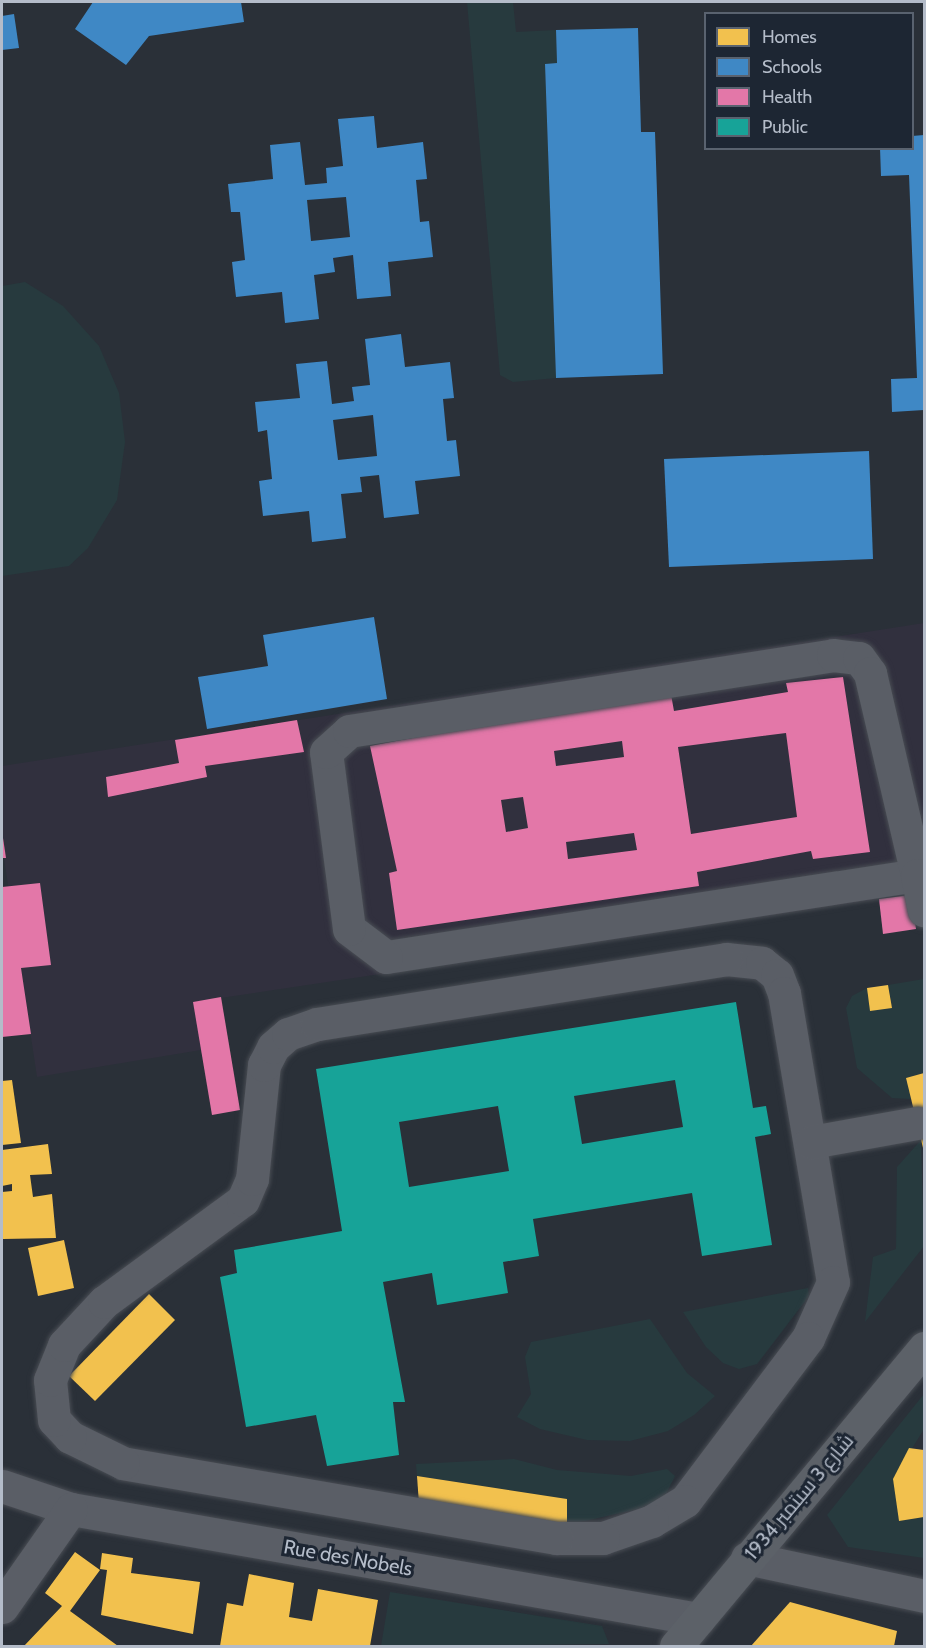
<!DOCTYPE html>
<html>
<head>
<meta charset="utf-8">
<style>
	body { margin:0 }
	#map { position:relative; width:926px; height:1648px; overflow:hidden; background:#2a3038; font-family:Cabin,Cairo,sans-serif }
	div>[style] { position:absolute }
	.medical>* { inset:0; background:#31303e }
	.green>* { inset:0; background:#273a3e }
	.homes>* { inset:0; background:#f2c14e }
	.schools>* { inset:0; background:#3f88c5 }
	.health>* { inset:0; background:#e377a8 }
	.public>* { inset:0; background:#17a398 }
	.roads { filter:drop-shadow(0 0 2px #484c53) drop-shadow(0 0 2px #484c53) }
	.minor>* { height:33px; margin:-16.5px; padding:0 16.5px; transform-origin:16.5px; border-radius:16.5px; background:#5a5e66 }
	.major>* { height:33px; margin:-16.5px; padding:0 16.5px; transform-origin:16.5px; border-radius:16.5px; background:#5c6168 }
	span { translate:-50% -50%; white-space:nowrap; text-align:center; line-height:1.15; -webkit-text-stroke:6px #1d2633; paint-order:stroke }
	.street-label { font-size:20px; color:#b4bcc9 }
	.frame { position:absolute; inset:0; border:3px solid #b4bcc9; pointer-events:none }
	.legend { position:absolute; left:704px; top:12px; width:210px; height:138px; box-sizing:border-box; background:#1d2633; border:2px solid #59626f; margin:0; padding:8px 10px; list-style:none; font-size:18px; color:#b4bcc9 }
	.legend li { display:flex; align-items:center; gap:12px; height:30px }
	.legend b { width:30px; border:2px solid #59626f }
</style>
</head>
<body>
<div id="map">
	<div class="medical">
		<i style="clip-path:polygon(924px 623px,924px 892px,194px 1002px,201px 1050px,37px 1077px,2px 845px,2px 766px)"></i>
	</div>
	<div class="green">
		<i style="clip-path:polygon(467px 2px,513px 2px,516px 32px,556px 30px,557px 63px,545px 64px,556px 378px,513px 382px,500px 375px)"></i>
		<i style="clip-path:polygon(25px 282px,63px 306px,99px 346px,119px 393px,125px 442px,117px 500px,88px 548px,69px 566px,2px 576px,2px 286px)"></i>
		<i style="clip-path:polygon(924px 979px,924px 1073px,906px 1078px,911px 1099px,892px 1098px,857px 1068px,846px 1008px,852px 996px,867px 988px,892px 1007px,888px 985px)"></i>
		<i style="clip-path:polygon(921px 1140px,924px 1246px,865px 1322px,873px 1257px,896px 1249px,897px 1167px)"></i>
		<i style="clip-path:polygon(808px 1288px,809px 1296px,757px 1364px,739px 1369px,723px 1363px,706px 1347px,683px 1312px)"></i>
		<i style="clip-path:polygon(650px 1319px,687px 1373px,715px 1396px,694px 1415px,668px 1431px,630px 1441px,587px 1440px,540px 1429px,517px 1417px,531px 1394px,525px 1357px,531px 1342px)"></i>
		<i style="clip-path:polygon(924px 1394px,924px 1429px,893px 1479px,899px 1520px,924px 1517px,924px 1558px,848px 1547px,827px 1515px)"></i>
		<i style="clip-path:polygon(514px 1459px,557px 1470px,631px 1476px,667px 1469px,675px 1476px,664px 1498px,647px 1507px,567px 1525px,566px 1499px,417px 1476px,416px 1464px)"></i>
		<i style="clip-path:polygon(390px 1592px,602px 1626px,609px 1644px,381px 1646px)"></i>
	</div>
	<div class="homes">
		<i style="clip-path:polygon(888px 985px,892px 1008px,870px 1011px,867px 988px)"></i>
		<i style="clip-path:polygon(924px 1073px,924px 1152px,906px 1078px)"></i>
		<i style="clip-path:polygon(12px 1080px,21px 1143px,2px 1145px,2px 1081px)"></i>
		<i style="clip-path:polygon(48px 1144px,52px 1174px,30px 1175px,33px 1197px,52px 1194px,56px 1238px,3px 1239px,2px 1192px,12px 1191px,12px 1184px,2px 1186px,2px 1150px)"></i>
		<i style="clip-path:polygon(64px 1240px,74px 1288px,38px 1296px,28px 1248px)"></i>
		<i style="clip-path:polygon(149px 1294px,175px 1320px,95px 1401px,69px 1376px)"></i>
		<i style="clip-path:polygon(909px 1448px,924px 1450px,924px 1517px,899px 1521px,893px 1479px)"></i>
		<i style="clip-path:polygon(417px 1476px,567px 1499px,567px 1525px,419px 1504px)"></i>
		<i style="clip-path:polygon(75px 1552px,100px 1570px,70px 1611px,118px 1646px,24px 1646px,62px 1606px,45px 1593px)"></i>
		<i style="clip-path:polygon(102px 1553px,133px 1558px,131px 1573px,200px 1582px,193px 1634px,101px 1615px,107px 1570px,100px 1569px)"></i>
		<i style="clip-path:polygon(249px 1574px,294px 1583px,289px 1617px,312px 1621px,318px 1589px,378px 1600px,370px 1646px,220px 1646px,227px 1603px,243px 1606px)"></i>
		<i style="clip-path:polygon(790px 1602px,897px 1631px,894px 1646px,751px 1646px)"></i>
	</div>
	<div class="schools">
		<i style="clip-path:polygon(93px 2px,241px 2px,244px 22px,149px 36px,126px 65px,75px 29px)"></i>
		<i style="clip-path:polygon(14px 14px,19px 48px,2px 50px,2px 16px)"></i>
		<i style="clip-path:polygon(638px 28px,641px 132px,655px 132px,663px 374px,556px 378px,545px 64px,557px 63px,556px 30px)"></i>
		<i style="clip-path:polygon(evenodd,374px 116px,377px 148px,423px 142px,427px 179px,416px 180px,420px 222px,429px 221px,433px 257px,388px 262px,391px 296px,357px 299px,353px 255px,333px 258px,335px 272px,314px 275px,319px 319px,285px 323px,282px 292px,236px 297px,232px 262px,245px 260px,240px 212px,231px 212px,228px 184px,273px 179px,270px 145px,300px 142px,305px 185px,327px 183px,326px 168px,343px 166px,338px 119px,374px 116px,346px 197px,350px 237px,311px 241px,307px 200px,346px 197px)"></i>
		<i style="clip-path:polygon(924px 135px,924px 410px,892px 412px,891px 379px,917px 378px,909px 175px,881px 176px,880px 148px,912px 148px,912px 136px)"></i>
		<i style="clip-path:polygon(evenodd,401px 334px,405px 367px,450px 362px,454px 398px,443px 399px,447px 441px,456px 440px,460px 476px,415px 481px,419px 514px,384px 518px,379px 475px,360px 477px,362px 492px,341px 494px,346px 538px,312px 542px,309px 511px,263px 516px,259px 481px,272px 479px,267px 430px,258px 432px,255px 402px,300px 398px,296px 364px,327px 361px,332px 404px,354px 401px,352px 387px,370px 385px,365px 339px,401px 334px,373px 415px,377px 456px,338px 460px,333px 420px,373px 415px)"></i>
		<i style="clip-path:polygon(869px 451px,873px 559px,669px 567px,664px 459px)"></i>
		<i style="clip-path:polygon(374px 617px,387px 699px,207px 729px,198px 677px,268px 666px,263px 635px)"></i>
	</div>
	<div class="health">
		<i style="clip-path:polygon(evenodd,843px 677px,870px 852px,813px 859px,811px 851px,697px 872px,699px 886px,397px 930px,389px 873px,397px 871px,370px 746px,670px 689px,674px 711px,788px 692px,786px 683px,843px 677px,786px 733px,797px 817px,691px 834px,678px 747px,786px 733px,843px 677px,622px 741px,624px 757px,556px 766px,554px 751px,622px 741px,843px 677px,523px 797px,528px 828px,506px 832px,501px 800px,523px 797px,843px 677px,634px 833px,637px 850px,568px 859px,566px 842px,634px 833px)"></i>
		<i style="clip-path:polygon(297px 720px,304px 752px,205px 766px,207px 777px,108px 797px,106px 777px,179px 763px,175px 740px)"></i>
		<i style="clip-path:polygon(2px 838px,3px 838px,6px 858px,2px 858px)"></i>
		<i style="clip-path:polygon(40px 883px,51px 965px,21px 968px,31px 1034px,2px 1037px,2px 887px)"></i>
		<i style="clip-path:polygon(911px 895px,916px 929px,883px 934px,879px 899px)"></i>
		<i style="clip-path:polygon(221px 997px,240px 1110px,212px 1115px,193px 1002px)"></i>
	</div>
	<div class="public">
		<i style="clip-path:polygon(evenodd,736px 1002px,753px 1108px,766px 1106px,771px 1134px,755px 1137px,772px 1245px,702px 1256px,692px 1193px,533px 1219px,539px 1256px,503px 1262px,508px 1293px,437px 1305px,432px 1273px,383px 1282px,405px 1402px,393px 1402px,399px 1455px,327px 1466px,316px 1415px,246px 1427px,220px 1277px,237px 1273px,234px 1250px,342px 1231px,316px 1069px,736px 1002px,675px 1080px,683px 1127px,582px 1144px,574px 1096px,675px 1080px,736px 1002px,498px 1106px,509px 1171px,409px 1187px,399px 1122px,498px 1106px)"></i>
	</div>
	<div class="roads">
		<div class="minor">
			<i style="left:917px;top:875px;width:537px;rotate:171.22deg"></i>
			<i style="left:386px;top:957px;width:46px;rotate:-142.9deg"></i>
			<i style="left:349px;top:929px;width:178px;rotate:-97.4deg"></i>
			<i style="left:326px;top:752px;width:31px;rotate:-42deg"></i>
			<i style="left:349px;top:731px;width:490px;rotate:-8.9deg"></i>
			<i style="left:833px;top:655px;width:26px;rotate:7deg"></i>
			<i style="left:859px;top:658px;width:19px;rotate:54deg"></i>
			<i style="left:870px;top:673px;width:207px;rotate:76.9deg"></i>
			<i style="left:917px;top:875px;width:36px;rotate:79deg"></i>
			<i style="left:726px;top:959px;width:36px;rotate:6deg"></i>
			<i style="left:762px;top:963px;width:19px;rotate:39deg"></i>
			<i style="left:777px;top:975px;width:19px;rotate:69deg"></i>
			<i style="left:784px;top:993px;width:293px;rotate:80.4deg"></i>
			<i style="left:833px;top:1282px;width:61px;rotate:114.1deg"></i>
			<i style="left:808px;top:1338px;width:204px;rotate:127deg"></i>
			<i style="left:685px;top:1501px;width:39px;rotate:149deg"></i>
			<i style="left:652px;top:1521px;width:52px;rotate:160.9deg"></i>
			<i style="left:603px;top:1538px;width:47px;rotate:180deg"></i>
			<i style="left:556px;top:1538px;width:439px;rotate:-170.2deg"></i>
			<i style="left:123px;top:1463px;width:59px;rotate:-153.9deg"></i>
			<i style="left:70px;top:1437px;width:23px;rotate:-133deg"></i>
			<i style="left:54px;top:1420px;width:40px;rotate:-95.7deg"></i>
			<i style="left:50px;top:1380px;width:38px;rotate:-68deg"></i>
			<i style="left:64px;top:1345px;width:59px;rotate:-47.1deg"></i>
			<i style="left:104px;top:1302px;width:172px;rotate:-36.3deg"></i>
			<i style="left:243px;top:1200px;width:23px;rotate:-67deg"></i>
			<i style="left:252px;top:1179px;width:115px;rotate:-84deg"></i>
			<i style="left:264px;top:1065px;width:20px;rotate:-63deg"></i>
			<i style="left:273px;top:1047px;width:20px;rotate:-41deg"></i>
			<i style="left:288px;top:1034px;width:31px;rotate:-19deg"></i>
			<i style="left:317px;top:1024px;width:414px;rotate:-9deg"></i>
			<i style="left:811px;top:1142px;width:108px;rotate:-10.2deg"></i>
			<i style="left:2px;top:1486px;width:73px;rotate:18.4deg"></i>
			<i style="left:71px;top:1509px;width:637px;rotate:9.95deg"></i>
			<i style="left:747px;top:1558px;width:181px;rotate:12.1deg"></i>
			<i style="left:2px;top:1607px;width:120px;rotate:-54.9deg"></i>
		</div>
		<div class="major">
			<i style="left:676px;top:1646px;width:388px;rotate:-50.2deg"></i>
		</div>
	</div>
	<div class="street-label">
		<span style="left:799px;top:1497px;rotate:-50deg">شارع 3 سبتمبر 1934</span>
		<span style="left:348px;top:1558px;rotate:10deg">Rue des Nobels</span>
	</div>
	<div class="frame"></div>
	<ul class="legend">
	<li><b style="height:16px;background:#f2c14e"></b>Homes</li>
	<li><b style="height:16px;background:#3f88c5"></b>Schools</li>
	<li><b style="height:16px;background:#e377a8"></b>Health</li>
	<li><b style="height:16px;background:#17a398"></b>Public</li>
	</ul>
</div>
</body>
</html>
